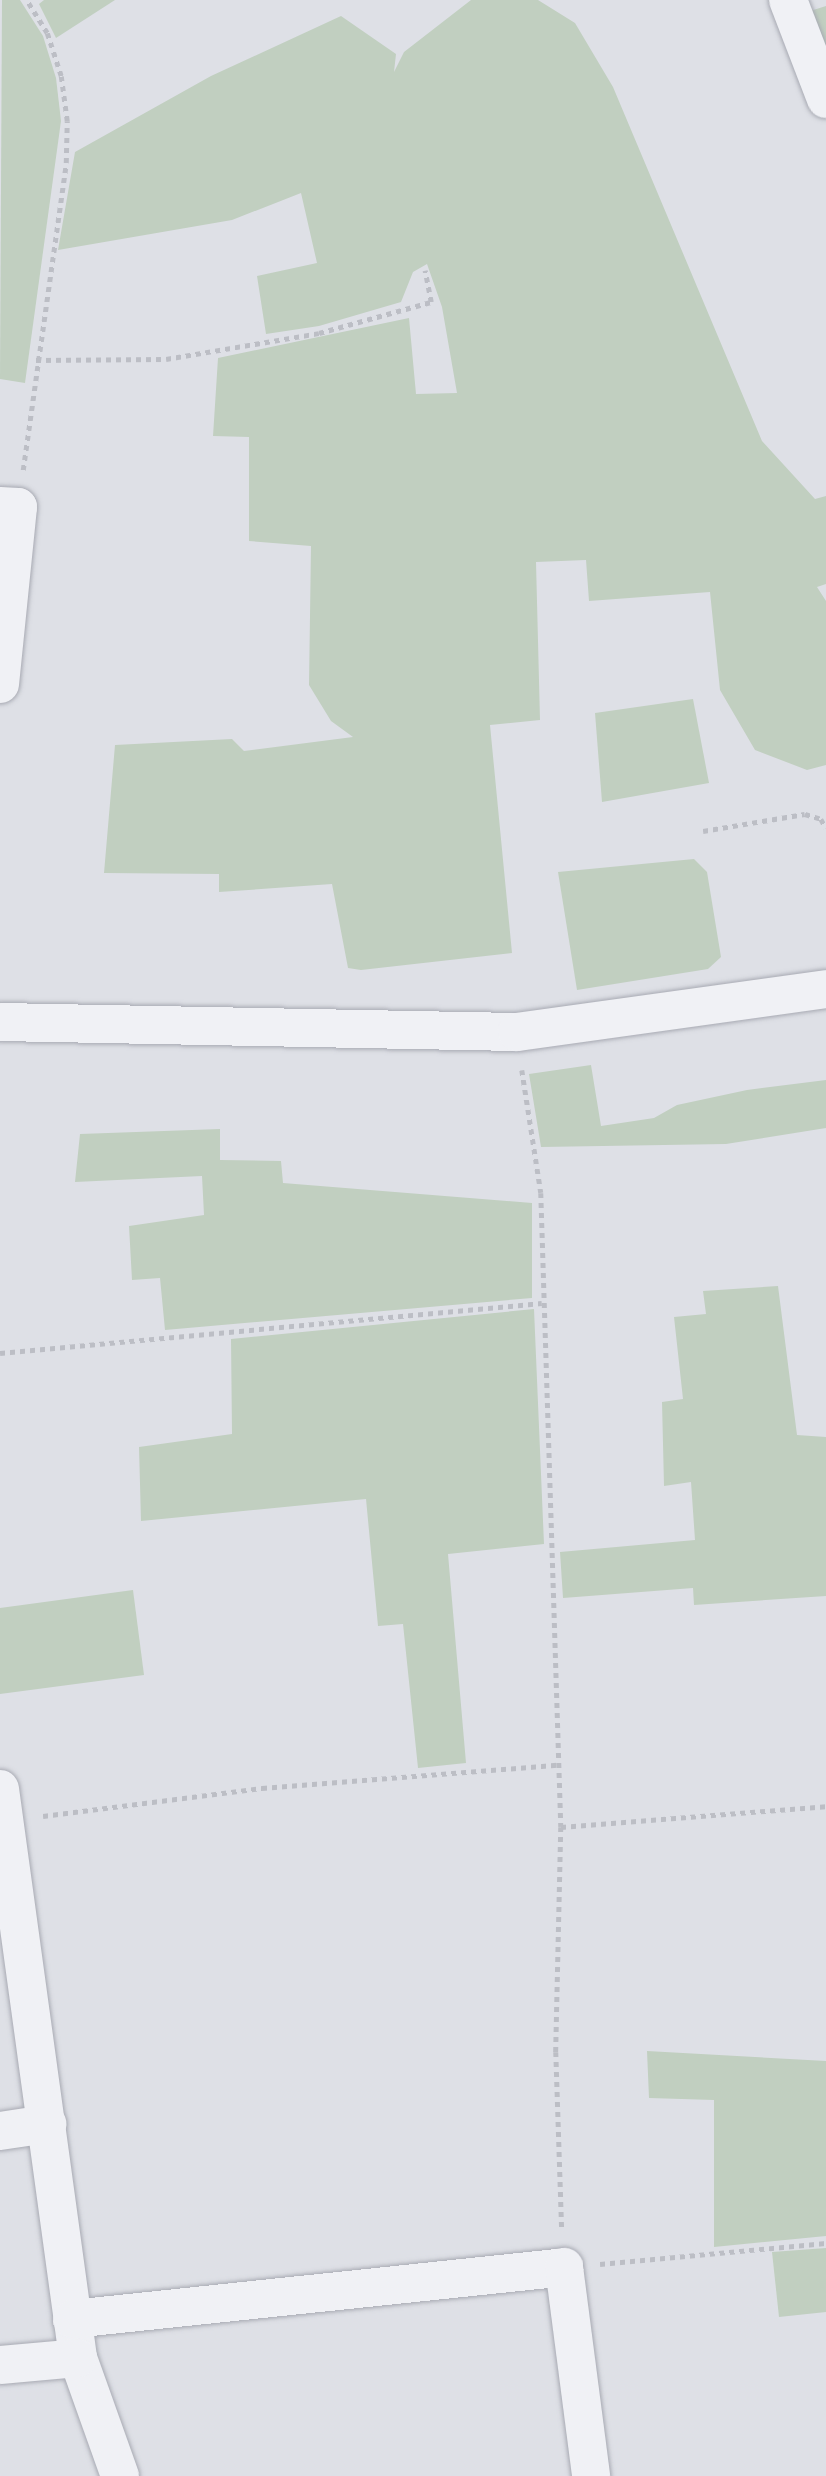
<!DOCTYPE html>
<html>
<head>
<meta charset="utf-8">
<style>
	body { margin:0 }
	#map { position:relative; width:826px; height:2476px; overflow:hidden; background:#dee0e6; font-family:Overpass,sans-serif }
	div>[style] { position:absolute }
	.green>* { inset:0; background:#c1cfc0 }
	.path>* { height:4.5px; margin-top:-2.25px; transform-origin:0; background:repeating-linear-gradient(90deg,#bcbec5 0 5px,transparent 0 10px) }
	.roads { filter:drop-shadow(0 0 2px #a8aab3) drop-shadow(0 0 2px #a8aab3) }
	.minor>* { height:38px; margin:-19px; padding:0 19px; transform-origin:19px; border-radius:19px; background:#f0f1f5 }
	span { translate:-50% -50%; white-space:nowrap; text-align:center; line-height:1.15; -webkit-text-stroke:5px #edeff4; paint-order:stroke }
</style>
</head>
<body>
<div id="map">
	<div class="green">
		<i style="clip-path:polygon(2px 0,20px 0,43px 36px,56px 78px,61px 121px,25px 383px,0 379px)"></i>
		<i style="clip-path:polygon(44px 0,115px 0,56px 38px,39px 4px)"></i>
		<i style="clip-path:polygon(471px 0,538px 0,575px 23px,613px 87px,762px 441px,815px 499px,826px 496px,826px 584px,817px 587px,826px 601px,826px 765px,807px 770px,755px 750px,720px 690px,710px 592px,589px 601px,586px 560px,536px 562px,540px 720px,490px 725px,512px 953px,361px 970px,348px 968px,332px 884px,219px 892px,219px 874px,104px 873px,115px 745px,232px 739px,244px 751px,353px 737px,331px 721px,309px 685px,311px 546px,249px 541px,249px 437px,213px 436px,218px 358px,409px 318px,416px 394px,457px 393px,442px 307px,427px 264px,413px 272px,401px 302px,319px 326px,266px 334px,257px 276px,317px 263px,301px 193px,232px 220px,58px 250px,75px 152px,211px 76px,341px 16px,396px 54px,394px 72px,404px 52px)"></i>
		<i style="clip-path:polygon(826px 6px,826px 60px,807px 12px)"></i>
		<i style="clip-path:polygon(693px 699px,709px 783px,602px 802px,595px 713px)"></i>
		<i style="clip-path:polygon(694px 859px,707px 872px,721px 957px,708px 969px,577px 990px,558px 872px)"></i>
		<i style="clip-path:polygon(591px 1065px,601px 1126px,654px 1118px,677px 1105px,747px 1090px,826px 1080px,826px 1128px,726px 1144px,541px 1147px,529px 1074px)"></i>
		<i style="clip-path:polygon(220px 1129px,220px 1160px,281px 1161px,283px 1183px,532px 1203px,532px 1298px,165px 1330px,160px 1278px,132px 1280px,129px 1226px,204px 1215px,202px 1176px,75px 1182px,80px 1134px)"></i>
		<i style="clip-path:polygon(778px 1286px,797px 1435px,826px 1437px,826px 1596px,694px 1605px,693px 1588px,563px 1598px,560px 1552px,695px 1540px,691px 1482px,664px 1486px,662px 1402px,683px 1399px,674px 1317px,706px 1314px,703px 1291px)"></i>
		<i style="clip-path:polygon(534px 1309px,544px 1544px,448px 1554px,466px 1763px,418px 1768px,403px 1624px,378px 1626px,366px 1499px,141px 1521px,139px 1447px,232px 1434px,231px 1339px)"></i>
		<i style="clip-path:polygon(133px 1590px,144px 1675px,0 1694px,0 1608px)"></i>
		<i style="clip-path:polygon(647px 2051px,826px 2061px,826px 2236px,714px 2247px,714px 2100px,649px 2098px)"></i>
		<i style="clip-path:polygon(826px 2248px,826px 2312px,779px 2317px,772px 2252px)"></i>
	</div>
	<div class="path">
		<i style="left:36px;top:360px;width:130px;rotate:-0.4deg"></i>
		<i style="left:166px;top:359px;width:155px;rotate:-9.6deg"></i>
		<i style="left:319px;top:333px;width:116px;rotate:-15.5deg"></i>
		<i style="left:431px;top:302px;width:32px;rotate:-101deg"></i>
		<i style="left:23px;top:470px;width:310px;rotate:-82deg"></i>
		<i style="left:66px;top:163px;width:42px;rotate:-88.6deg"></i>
		<i style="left:67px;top:121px;width:45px;rotate:-97.6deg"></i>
		<i style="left:61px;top:76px;width:45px;rotate:-108deg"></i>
		<i style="left:47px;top:33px;width:39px;rotate:-122deg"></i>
		<i style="left:703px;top:831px;width:103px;rotate:-9.5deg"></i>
		<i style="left:805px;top:814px;width:17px;rotate:17deg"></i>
		<i style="left:821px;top:819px;width:10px;rotate:61deg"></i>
		<i style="left:522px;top:1070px;width:124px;rotate:81.2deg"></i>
		<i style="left:541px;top:1193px;width:634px;rotate:88.19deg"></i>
		<i style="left:561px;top:1827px;width:225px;rotate:91.3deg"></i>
		<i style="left:556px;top:2052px;width:177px;rotate:88.1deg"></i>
		<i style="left:0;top:1353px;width:544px;rotate:-5.27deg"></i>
		<i style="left:43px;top:1816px;width:221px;rotate:-7.3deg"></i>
		<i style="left:262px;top:1788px;width:296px;rotate:-4.5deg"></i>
		<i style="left:561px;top:1827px;width:266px;rotate:-4.5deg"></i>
		<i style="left:600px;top:2264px;width:227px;rotate:-5.3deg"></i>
	</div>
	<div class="roads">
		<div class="minor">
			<i style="left:788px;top:0;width:106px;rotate:69deg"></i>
			<i style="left:0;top:506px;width:18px;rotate:3deg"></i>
			<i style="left:18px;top:507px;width:178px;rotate:95.8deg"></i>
			<i style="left:0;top:1022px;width:517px;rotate:1.11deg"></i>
			<i style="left:517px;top:1032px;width:312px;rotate:-7.9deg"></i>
			<i style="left:0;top:1789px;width:574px;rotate:82.19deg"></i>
			<i style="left:78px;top:2358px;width:125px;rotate:70.4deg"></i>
			<i style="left:0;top:2131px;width:48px;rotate:-8.5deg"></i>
			<i style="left:72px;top:2319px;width:495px;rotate:-6deg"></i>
			<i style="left:564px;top:2267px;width:211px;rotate:82.6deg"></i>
			<i style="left:0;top:2365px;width:78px;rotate:-5.1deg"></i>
		</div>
	</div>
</div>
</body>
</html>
